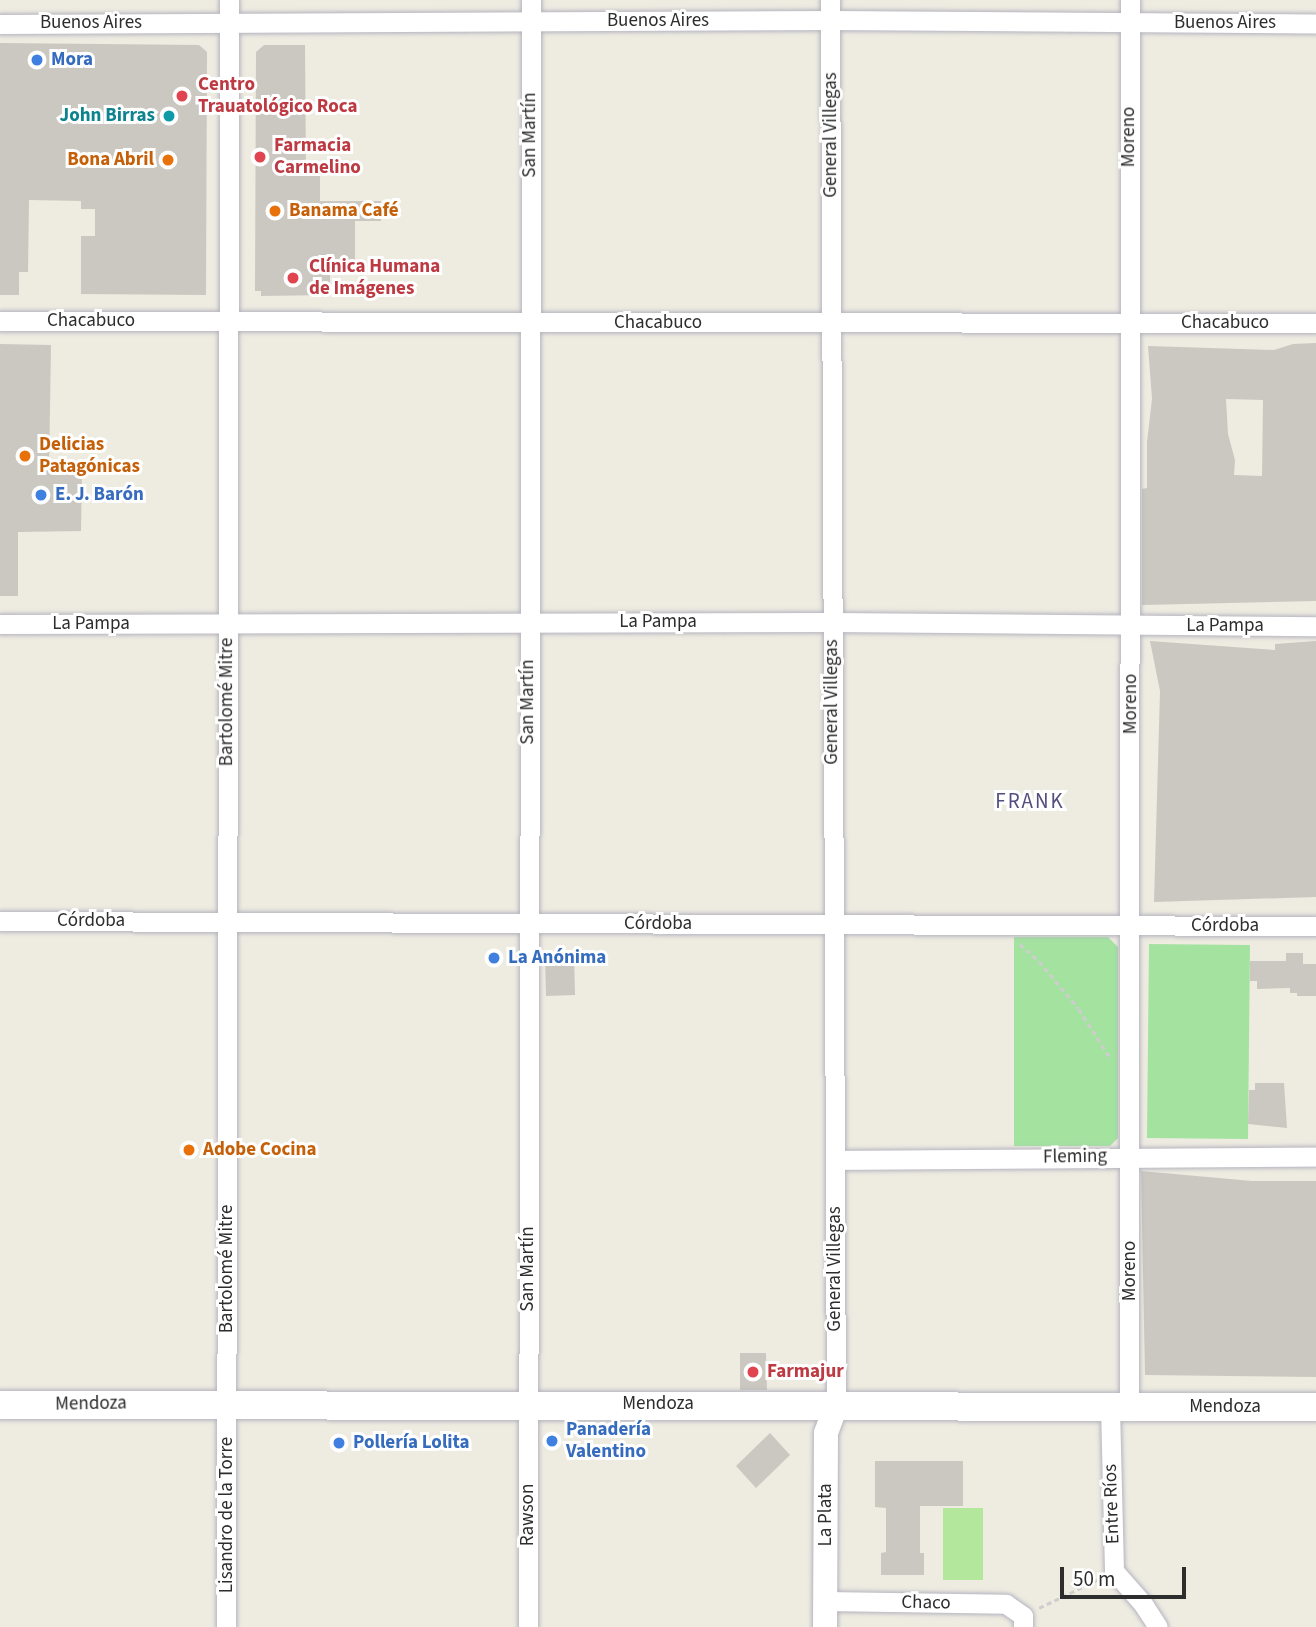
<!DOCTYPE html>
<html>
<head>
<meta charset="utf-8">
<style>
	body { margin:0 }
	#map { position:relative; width:1316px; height:1627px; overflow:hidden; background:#eeece1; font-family:"Source Sans 3",sans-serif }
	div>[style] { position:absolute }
	.green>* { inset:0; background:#a4e2a0 }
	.pitch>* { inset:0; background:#b3e89c }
	.building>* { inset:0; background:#cac8c0 }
	.path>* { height:2.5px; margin-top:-1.25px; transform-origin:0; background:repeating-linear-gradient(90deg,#cdcdcd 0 5px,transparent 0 8.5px) }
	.roads { filter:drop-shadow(0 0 2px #b5b4c0) drop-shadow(0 0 2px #b5b4c0) }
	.minor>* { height:19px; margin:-9.5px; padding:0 9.5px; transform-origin:9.5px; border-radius:9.5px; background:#fff }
	.tertiary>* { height:24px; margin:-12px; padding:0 12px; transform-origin:12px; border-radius:12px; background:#fff }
	.secondary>* { height:28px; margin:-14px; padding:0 14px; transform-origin:14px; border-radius:14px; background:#fff }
	.dots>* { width:19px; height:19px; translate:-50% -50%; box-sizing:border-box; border:4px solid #fff; border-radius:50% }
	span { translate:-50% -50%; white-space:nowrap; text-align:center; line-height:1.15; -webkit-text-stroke:6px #fff; paint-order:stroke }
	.street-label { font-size:19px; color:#2d2d2d }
	.shop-label { font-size:19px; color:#366cbe; font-weight:700 }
	.left { translate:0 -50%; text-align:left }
	.health-label { font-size:19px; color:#be3a42; font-weight:700 }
	.culture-label { font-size:19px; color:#0d838f; font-weight:700 }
	.right { translate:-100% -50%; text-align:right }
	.food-label { font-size:19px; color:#c56008; font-weight:700 }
	.neighbourhood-label { font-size:21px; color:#534e7d; letter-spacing:2px }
	.scale { position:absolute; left:1060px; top:1567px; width:126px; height:32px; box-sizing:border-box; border:4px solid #2d2d2d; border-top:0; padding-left:9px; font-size:21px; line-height:24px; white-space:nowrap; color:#2d2d2d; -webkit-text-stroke:5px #fff; paint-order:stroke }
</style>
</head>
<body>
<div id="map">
	<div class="green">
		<i style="clip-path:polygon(1014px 937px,1108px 937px,1118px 947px,1118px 1138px,1110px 1146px,1014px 1146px)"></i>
		<i style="clip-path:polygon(1149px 944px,1250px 945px,1248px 1139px,1147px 1138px)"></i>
	</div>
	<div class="pitch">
		<i style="clip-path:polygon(943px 1508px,983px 1508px,983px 1580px,943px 1580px)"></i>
	</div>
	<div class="building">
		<i style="clip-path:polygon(0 43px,199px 45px,207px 52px,206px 295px,81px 294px,81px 236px,95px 236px,95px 209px,81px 209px,81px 201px,29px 200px,28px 272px,19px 272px,19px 295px,0 295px)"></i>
		<i style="clip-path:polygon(264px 45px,305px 45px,306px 172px,320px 172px,320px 201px,381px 201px,381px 221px,355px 221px,355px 264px,330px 264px,330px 295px,261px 296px,261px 291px,255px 291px,256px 52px)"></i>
		<i style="clip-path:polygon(evenodd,1316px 343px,1316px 601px,1142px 605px,1142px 489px,1147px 488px,1147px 442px,1152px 399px,1148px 346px,1274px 350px,1293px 344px,1316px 343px,1226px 399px,1263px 400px,1262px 476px,1234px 475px,1235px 460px,1228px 434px,1226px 399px)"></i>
		<i style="clip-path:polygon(0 344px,51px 345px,49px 471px,82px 471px,81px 531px,18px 532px,18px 596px,0 596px)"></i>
		<i style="clip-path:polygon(1150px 641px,1275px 650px,1275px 644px,1316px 641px,1316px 897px,1154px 902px,1160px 691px)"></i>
		<i style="clip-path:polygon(1286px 953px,1303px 953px,1303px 964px,1316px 964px,1316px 996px,1297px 996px,1297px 993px,1290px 993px,1290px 988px,1257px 989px,1257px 981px,1250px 981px,1250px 961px,1286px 961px)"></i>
		<i style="clip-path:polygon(574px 954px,575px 995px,546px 996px,545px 955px)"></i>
		<i style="clip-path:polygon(1255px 1083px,1284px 1083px,1287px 1128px,1248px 1124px,1249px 1090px,1255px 1090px)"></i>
		<i style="clip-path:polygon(1141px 1171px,1252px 1181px,1316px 1181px,1316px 1377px,1145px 1375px)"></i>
		<i style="clip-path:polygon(740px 1353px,766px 1353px,767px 1390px,740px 1390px)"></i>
		<i style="clip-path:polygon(770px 1433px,790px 1455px,756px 1488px,736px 1466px)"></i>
		<i style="clip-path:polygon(875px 1461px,963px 1461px,963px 1506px,920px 1506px,920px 1553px,924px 1553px,924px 1575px,881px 1575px,881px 1553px,886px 1552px,886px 1508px,875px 1507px)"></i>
	</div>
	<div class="path">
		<i style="left:1020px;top:944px;width:25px;rotate:42deg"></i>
		<i style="left:1039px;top:961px;width:62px;rotate:50.2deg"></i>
		<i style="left:1079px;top:1009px;width:59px;rotate:57.4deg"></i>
		<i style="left:1039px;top:1608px;width:67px;rotate:-25.8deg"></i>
	</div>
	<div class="roads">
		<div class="minor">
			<i style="left:830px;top:0;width:1405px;rotate:89.76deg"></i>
			<i style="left:0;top:24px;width:830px;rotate:-0.28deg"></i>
			<i style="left:830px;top:20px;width:486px;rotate:0.4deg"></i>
			<i style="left:0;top:321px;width:1316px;rotate:0.09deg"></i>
			<i style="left:0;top:624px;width:832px;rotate:-0.14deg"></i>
			<i style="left:832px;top:622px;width:484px;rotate:0.5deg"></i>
			<i style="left:0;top:921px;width:1316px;rotate:0.22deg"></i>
			<i style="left:835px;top:1160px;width:481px;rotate:-0.4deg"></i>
			<i style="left:1110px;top:1407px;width:164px;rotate:88.6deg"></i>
			<i style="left:1114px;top:1571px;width:44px;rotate:48.7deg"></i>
			<i style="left:1143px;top:1604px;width:27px;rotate:57deg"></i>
			<i style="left:1129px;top:1407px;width:1407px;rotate:-89.96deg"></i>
			<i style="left:825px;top:1601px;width:181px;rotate:0.9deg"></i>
			<i style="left:1006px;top:1604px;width:21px;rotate:35deg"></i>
			<i style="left:1023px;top:1616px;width:11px;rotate:90deg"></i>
			<i style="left:226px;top:1627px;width:1627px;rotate:-89.89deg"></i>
			<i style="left:528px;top:1627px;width:1627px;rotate:-89.89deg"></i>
		</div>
		<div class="tertiary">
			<i style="left:825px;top:1627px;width:194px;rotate:-89.7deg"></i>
			<i style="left:826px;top:1433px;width:30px;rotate:-70deg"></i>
		</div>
		<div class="secondary">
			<i style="left:0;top:1405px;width:1316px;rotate:0.09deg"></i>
		</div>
	</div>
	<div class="dots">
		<i style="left:37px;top:60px;background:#3f7fe0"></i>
		<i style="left:182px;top:96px;background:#e0444e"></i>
		<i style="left:169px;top:116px;background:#0f9aa8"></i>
		<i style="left:260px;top:157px;background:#e0444e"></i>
		<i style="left:168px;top:160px;background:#e8710a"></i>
		<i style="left:275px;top:211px;background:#e8710a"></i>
		<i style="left:293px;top:278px;background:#e0444e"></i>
		<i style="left:25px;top:456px;background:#e8710a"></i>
		<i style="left:41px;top:495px;background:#3f7fe0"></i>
		<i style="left:494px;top:958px;background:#3f7fe0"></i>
		<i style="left:189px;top:1150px;background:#e8710a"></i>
		<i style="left:753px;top:1372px;background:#e0444e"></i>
		<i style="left:552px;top:1441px;background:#3f7fe0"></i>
		<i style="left:339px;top:1443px;background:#3f7fe0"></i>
	</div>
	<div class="street-label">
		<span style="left:658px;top:21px">Buenos Aires</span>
		<span style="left:91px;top:23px">Buenos Aires</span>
		<span style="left:1225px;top:23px">Buenos Aires</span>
		<span style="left:530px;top:135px;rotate:-90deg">San Martín</span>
		<span style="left:831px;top:135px;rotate:-90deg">General Villegas</span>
		<span style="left:1129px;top:137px;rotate:-90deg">Moreno</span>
		<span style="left:91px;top:321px">Chacabuco</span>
		<span style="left:658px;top:323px">Chacabuco</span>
		<span style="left:1225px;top:323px">Chacabuco</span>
		<span style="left:658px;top:622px">La Pampa</span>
		<span style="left:91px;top:624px">La Pampa</span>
		<span style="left:1225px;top:626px">La Pampa</span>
		<span style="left:227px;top:702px;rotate:-90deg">Bartolomé Mitre</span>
		<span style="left:528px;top:702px;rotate:-90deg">San Martín</span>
		<span style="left:832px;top:702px;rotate:-90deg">General Villegas</span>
		<span style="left:1131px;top:704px;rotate:-90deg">Moreno</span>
		<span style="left:91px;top:921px">Córdoba</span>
		<span style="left:658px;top:924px">Córdoba</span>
		<span style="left:1225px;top:926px">Córdoba</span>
		<span style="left:1075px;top:1157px;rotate:-1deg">Fleming</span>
		<span style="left:227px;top:1269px;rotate:-90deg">Bartolomé Mitre</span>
		<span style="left:528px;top:1269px;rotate:-90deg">San Martín</span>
		<span style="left:835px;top:1269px;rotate:-90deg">General Villegas</span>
		<span style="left:1130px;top:1271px;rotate:-90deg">Moreno</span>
		<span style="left:91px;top:1404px;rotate:-1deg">Mendoza</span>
		<span style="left:658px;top:1404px">Mendoza</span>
		<span style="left:1225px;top:1407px">Mendoza</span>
		<span style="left:1112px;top:1504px;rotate:-92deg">Entre Ríos</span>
		<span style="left:227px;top:1515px;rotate:-90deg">Lisandro de la Torre</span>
		<span style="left:528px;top:1515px;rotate:-90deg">Rawson</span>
		<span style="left:826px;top:1515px;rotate:-90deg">La Plata</span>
		<span style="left:926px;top:1603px;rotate:1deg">Chaco</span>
	</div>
	<div class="shop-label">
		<span class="left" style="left:51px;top:60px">Mora</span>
		<span class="left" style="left:55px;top:495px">E. J. Barón</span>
		<span class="left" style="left:508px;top:958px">La Anónima</span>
		<span class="left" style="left:566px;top:1441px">Panadería<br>Valentino</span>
		<span class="left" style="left:353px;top:1443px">Pollería Lolita</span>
	</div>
	<div class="health-label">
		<span class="left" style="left:198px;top:96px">Centro<br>Trauatológico Roca</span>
		<span class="left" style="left:274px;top:157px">Farmacia<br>Carmelino</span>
		<span class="left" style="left:309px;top:278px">Clínica Humana<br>de Imágenes</span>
		<span class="left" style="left:767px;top:1372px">Farmajur</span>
	</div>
	<div class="culture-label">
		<span class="right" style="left:155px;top:116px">John Birras</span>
	</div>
	<div class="food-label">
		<span class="right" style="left:154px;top:160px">Bona Abril</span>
		<span class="left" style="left:289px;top:211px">Banama Café</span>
		<span class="left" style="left:39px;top:456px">Delicias<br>Patagónicas</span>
		<span class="left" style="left:203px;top:1150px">Adobe Cocina</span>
	</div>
	<div class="neighbourhood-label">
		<span style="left:1030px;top:801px">FRANK</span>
	</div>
	<div class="scale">50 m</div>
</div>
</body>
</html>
